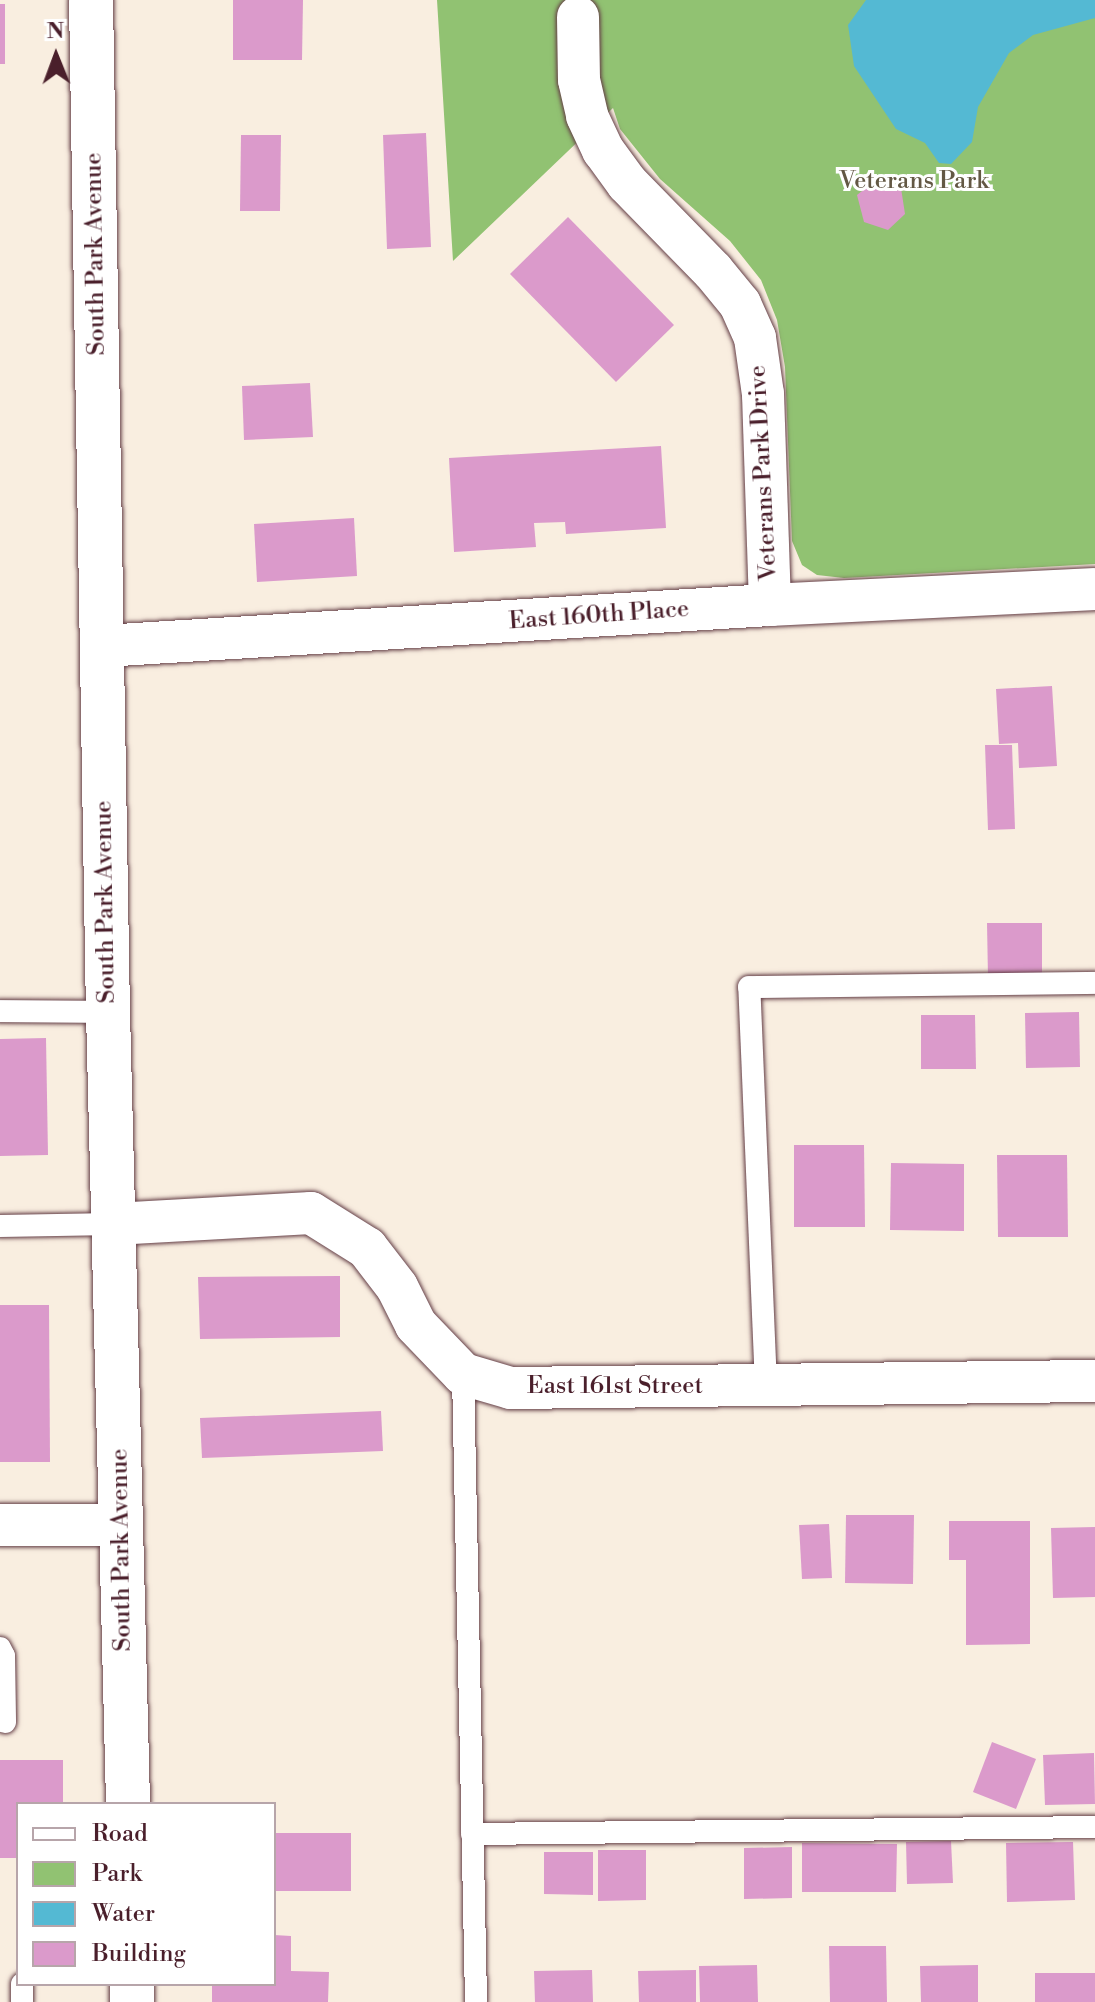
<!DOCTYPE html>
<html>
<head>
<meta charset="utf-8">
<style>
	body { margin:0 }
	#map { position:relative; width:1095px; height:2002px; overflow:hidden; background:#f9eee0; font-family:"Libre Bodoni",serif }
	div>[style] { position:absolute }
	.green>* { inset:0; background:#91c272 }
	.water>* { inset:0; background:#54b9d3 }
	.building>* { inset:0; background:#db9acb }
	.roads { filter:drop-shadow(0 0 2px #643e46) drop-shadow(0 0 2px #643e46) }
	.service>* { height:22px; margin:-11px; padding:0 11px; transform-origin:11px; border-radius:11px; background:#fff }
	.minor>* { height:42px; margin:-21px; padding:0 21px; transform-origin:21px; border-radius:21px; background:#fff }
	.tertiary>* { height:44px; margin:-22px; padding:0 22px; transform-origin:22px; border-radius:22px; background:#fff }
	span { translate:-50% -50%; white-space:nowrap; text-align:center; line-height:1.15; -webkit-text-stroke:6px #fff; paint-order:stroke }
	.park-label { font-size:24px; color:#635844 }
	.street-label { font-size:24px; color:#4a1f2b }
	.legend { position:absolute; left:16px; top:1802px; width:260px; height:184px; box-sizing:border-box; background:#fff; border:2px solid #b7a5aa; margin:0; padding:10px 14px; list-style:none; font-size:24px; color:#4a1f2b }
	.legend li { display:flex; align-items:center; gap:16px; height:40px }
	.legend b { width:40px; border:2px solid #b7a5aa }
	.north { position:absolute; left:16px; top:16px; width:80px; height:80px; -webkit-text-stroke:6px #fff; paint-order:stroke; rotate:359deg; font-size:22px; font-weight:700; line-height:32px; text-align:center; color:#4a1f2b }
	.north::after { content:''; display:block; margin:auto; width:28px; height:36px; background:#4a1f2b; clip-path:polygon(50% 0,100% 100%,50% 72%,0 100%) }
</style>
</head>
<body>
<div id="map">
	<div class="green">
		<i style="clip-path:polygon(437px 0,1095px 0,1095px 564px,844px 578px,817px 575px,802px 565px,792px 541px,785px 367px,777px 320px,761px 280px,730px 241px,660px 179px,620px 129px,613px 108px,453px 261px)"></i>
	</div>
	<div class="water">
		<i style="clip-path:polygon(866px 0,1095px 0,1095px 18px,1033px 35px,1009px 53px,978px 107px,972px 142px,951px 164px,939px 163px,925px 143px,896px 129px,854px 66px,848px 25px)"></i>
	</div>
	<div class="building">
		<i style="clip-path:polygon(233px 0,303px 0,302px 60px,233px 60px)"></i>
		<i style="clip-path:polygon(0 4px,5px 4px,5px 64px,0 64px)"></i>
		<i style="clip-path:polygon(426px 133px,431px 247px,387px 249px,383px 135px)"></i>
		<i style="clip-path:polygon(241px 135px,281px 135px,280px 211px,240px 211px)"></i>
		<i style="clip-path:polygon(877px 179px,901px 188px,905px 214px,888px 230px,864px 222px,857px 195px)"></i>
		<i style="clip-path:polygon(568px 217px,674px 325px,616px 382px,510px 274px)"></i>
		<i style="clip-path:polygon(310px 383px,313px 437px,244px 440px,242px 386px)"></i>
		<i style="clip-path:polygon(661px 446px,666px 528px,566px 534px,565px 522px,534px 523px,536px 547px,454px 552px,449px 458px)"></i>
		<i style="clip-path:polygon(354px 518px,357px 576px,257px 582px,254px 524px)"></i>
		<i style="clip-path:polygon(1052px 686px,1057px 766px,1019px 768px,1018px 743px,999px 744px,996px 689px)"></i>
		<i style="clip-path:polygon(985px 745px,1012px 745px,1015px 829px,988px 830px)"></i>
		<i style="clip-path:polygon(987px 923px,1042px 923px,1042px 977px,988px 978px)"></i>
		<i style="clip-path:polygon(1079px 1012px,1080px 1067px,1026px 1068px,1025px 1013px)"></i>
		<i style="clip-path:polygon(921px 1015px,975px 1015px,976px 1069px,921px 1069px)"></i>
		<i style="clip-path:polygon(46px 1038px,48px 1155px,0 1156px,0 1039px)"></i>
		<i style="clip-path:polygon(794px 1145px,864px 1145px,865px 1227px,794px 1227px)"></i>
		<i style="clip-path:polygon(997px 1155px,1067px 1155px,1068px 1237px,998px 1237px)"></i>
		<i style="clip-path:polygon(891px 1163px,964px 1164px,964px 1231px,890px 1230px)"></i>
		<i style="clip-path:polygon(340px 1276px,340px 1337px,200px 1339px,198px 1277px)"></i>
		<i style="clip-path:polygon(0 1305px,49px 1305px,50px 1462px,0 1462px)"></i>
		<i style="clip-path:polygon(381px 1411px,383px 1451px,202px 1458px,200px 1418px)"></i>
		<i style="clip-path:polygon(846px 1515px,914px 1515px,913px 1584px,845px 1583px)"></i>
		<i style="clip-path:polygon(949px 1521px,1030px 1521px,1030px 1644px,966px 1645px,966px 1560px,949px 1560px)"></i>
		<i style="clip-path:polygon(829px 1524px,832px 1578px,802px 1579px,799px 1525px)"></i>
		<i style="clip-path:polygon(1095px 1527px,1095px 1597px,1053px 1598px,1051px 1528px)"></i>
		<i style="clip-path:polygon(992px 1742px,1036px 1759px,1016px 1809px,973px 1792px)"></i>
		<i style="clip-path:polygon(1094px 1753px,1095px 1804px,1045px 1805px,1043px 1755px)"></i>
		<i style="clip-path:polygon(0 1760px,63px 1760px,63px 1804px,18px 1804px,18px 1858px,0 1858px)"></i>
		<i style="clip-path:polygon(274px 1833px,351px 1833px,351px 1891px,274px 1891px)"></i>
		<i style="clip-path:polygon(951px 1841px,953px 1883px,907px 1884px,906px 1842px)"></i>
		<i style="clip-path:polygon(1073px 1842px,1075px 1900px,1007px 1902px,1006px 1843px)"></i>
		<i style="clip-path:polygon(802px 1843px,897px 1844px,896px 1892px,802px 1892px)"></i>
		<i style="clip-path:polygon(792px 1847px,792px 1898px,744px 1899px,744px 1848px)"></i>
		<i style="clip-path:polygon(598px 1850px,646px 1850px,646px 1900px,598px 1901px)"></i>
		<i style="clip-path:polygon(544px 1852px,593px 1852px,593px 1895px,544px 1894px)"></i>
		<i style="clip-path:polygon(274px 1935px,291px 1936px,291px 1971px,329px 1972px,328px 2002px,212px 2002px,212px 1984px,274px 1984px)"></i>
		<i style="clip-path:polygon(829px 1946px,886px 1946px,887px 2002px,830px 2002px)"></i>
		<i style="clip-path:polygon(757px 1965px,758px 2002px,700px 2002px,699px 1966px)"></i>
		<i style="clip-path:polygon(978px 1965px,978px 2002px,921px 2002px,920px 1966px)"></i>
		<i style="clip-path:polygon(592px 1970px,593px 2002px,535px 2002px,534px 1971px)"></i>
		<i style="clip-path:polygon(696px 1970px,696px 2002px,639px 2002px,638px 1971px)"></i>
		<i style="clip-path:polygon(1035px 1973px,1095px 1973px,1095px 2002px,1035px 2002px)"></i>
	</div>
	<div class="roads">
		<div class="service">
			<i style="left:0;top:1011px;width:108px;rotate:0.5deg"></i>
			<i style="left:0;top:1226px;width:114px;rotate:-1deg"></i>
			<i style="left:463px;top:1374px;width:628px;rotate:88.81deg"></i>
			<i style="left:766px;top:1386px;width:399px;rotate:-92.4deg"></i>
			<i style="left:749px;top:987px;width:346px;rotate:-0.7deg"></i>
			<i style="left:0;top:1648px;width:9px;rotate:63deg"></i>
			<i style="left:4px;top:1656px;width:66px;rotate:89.1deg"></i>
			<i style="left:472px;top:1834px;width:623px;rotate:-0.64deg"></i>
			<i style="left:22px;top:2002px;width:18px;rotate:-90deg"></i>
		</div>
		<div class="minor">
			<i style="left:578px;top:17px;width:63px;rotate:89.1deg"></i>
			<i style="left:579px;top:80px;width:37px;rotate:77deg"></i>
			<i style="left:587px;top:116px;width:38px;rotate:65deg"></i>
			<i style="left:603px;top:150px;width:41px;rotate:54deg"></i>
			<i style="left:627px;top:183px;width:123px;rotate:45.7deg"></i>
			<i style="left:713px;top:271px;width:43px;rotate:50.7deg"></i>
			<i style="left:740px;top:304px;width:37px;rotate:66deg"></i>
			<i style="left:755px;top:338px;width:57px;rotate:81.9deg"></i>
			<i style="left:763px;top:394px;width:211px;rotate:88.1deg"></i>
			<i style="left:103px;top:646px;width:668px;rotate:-3.52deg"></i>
			<i style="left:770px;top:605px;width:325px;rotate:-2.8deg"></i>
			<i style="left:114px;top:1224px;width:197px;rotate:-3.2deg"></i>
			<i style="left:311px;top:1213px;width:66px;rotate:32deg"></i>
			<i style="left:367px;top:1248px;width:49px;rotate:52.4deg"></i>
			<i style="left:397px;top:1287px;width:42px;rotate:63.4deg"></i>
			<i style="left:416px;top:1325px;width:68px;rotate:46.2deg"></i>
			<i style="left:463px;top:1374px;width:50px;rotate:16.3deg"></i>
			<i style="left:511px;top:1388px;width:584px;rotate:-0.69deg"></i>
			<i style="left:0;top:1525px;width:122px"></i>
		</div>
		<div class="tertiary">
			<i style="left:91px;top:0;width:1012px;rotate:89.04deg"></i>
			<i style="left:108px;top:1012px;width:792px;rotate:88.55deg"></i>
			<i style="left:132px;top:2002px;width:18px;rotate:-90deg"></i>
		</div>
	</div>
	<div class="park-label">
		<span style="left:914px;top:182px">Veterans Park</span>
	</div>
	<div class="street-label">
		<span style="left:96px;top:254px;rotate:-91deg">South Park Avenue</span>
		<span style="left:764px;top:473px;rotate:-93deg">Veterans Park Drive</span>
		<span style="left:599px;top:616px;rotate:-4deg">East 160th Place</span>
		<span style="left:106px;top:902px;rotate:-91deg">South Park Avenue</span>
		<span style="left:615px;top:1387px">East 161st Street</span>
		<span style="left:122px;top:1550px;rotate:-91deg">South Park Avenue</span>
	</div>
	<ul class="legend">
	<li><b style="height:10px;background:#fff"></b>Road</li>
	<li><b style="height:22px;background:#91c272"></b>Park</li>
	<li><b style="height:22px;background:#54b9d3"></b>Water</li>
	<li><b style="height:22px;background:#db9acb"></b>Building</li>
	</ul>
	<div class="north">N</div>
</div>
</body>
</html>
